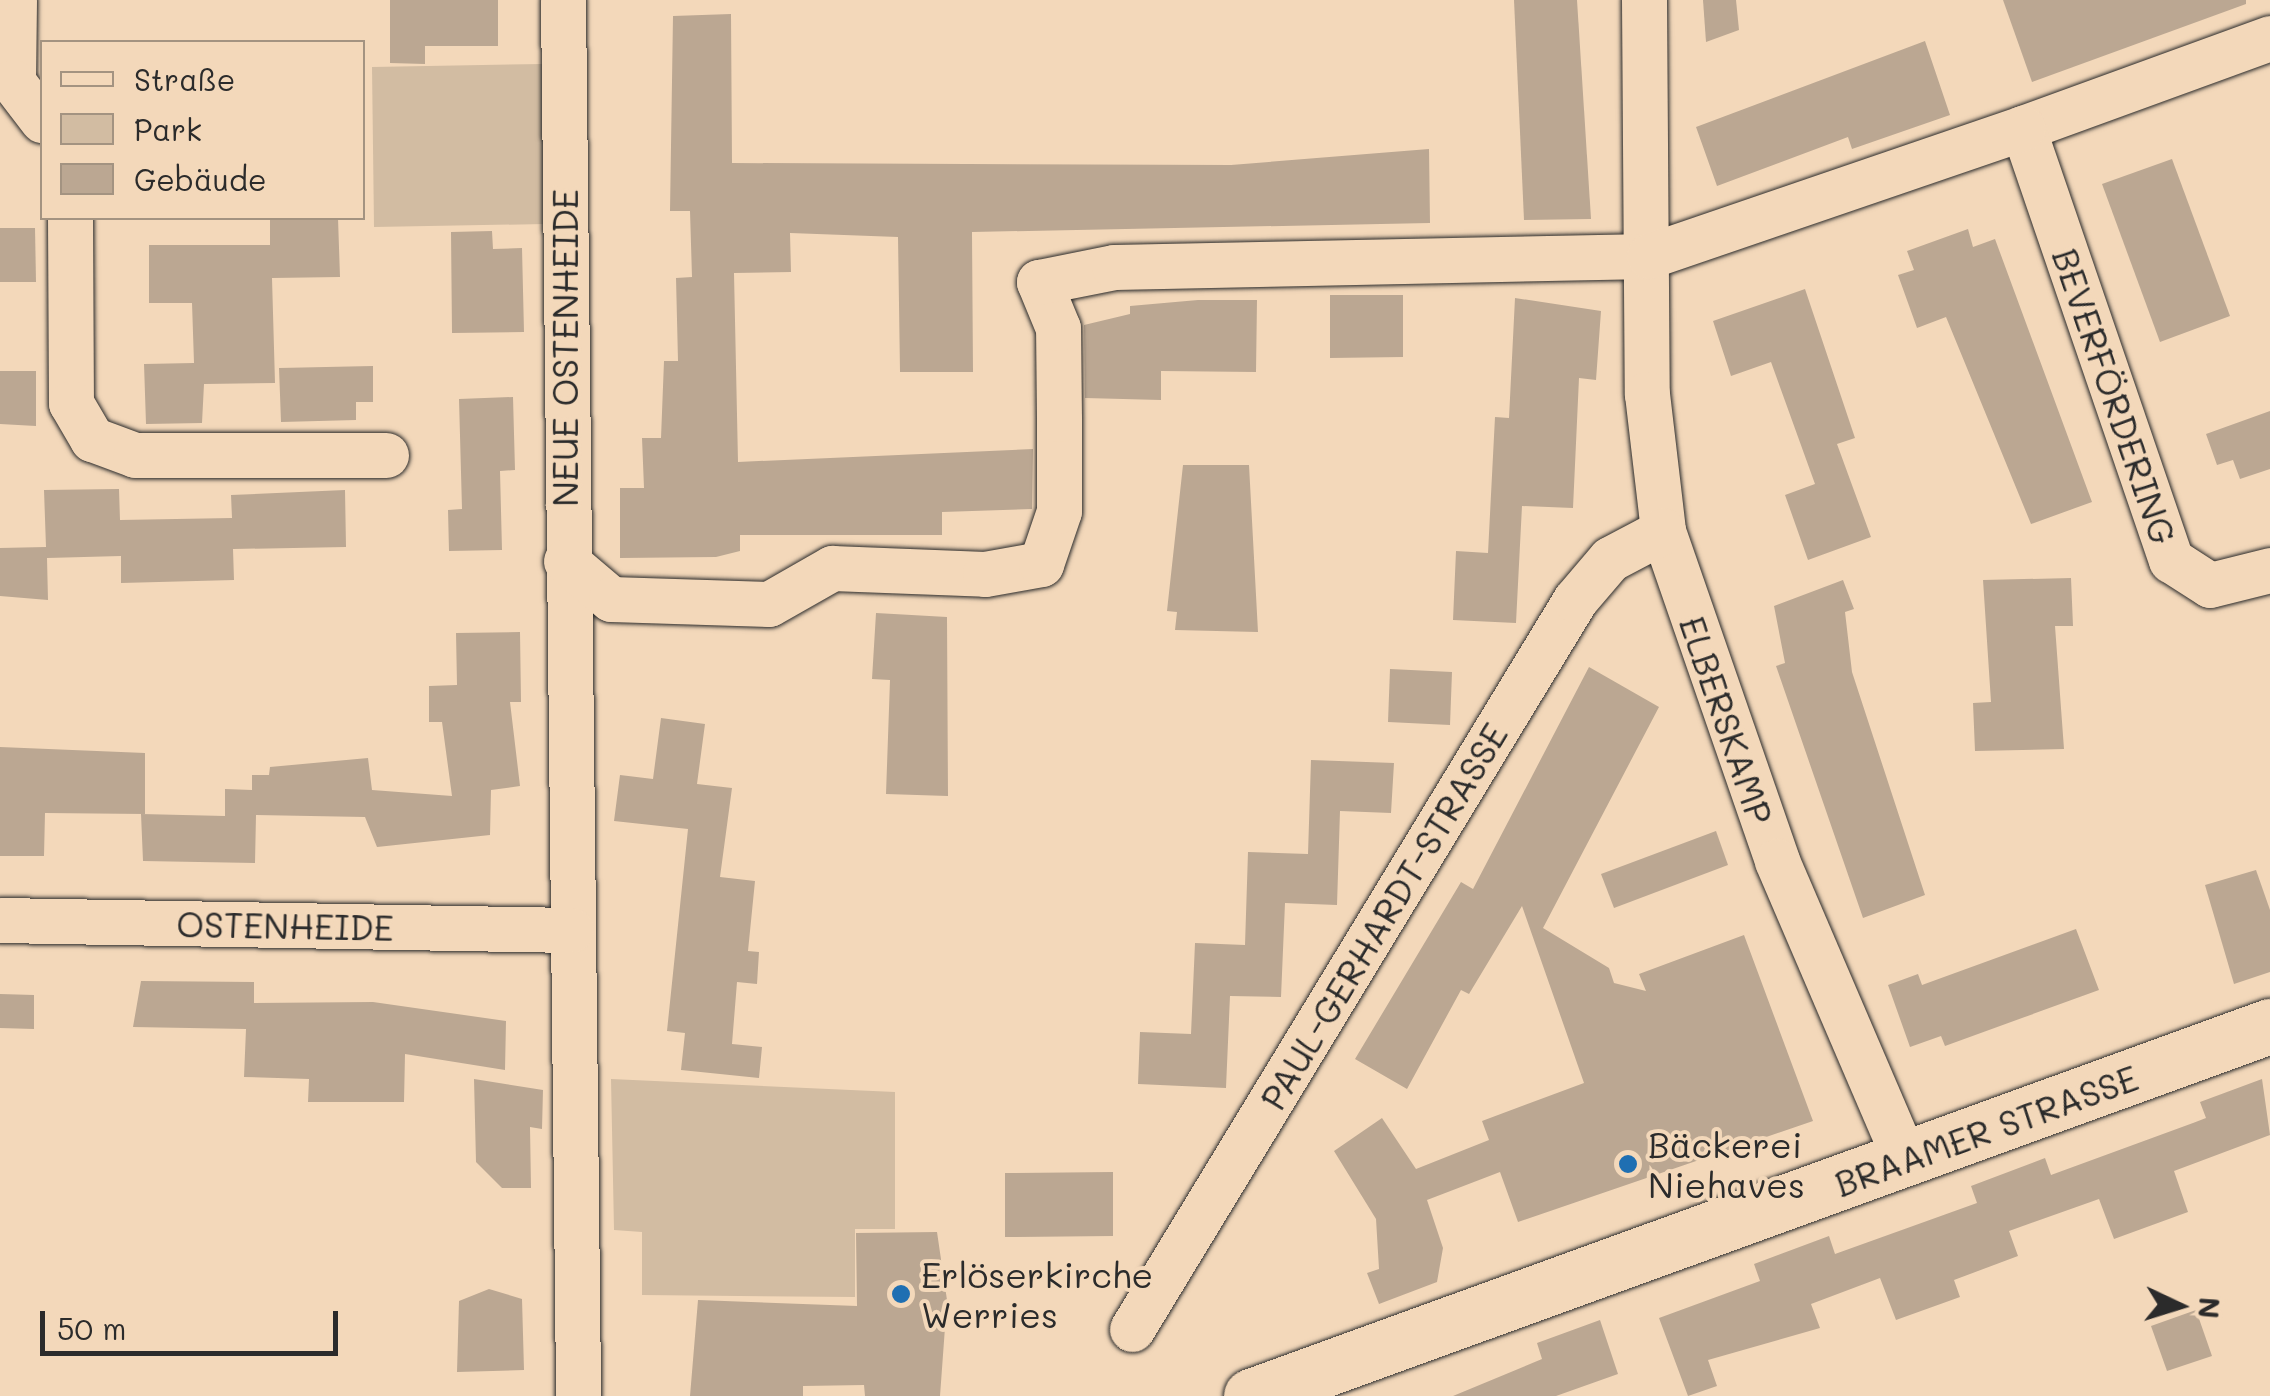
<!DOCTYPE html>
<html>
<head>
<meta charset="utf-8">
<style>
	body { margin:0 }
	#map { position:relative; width:2270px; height:1396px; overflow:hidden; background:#f3d8ba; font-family:Mali,sans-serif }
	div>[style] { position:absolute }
	.green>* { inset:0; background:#d2bca2 }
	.building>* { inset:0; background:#bba792 }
	.roads { filter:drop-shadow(0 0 2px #2b2b2b) drop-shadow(0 0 2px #2b2b2b) }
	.street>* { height:45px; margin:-22.5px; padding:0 22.5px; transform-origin:22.5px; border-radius:22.5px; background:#f3d8ba }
	.secondary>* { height:55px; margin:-27.5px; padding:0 27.5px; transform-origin:27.5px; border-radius:27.5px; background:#f3d8ba }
	.dots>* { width:28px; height:28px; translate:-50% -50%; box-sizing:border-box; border:5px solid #f3d8ba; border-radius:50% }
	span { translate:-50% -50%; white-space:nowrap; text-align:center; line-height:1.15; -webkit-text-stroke:8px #f3d8ba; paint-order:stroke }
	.street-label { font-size:35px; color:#2b2b2b }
	.poi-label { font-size:35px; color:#2b2b2b }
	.left { translate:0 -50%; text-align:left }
	.legend { position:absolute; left:40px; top:40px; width:325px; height:180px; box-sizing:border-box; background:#f3d8ba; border:2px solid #a39381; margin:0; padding:12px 18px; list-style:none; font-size:30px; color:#2b2b2b }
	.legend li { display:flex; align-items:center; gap:20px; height:50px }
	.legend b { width:50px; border:2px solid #a39381 }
	.north { position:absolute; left:2130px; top:1256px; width:100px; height:100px; -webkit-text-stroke:8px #f3d8ba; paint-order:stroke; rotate:94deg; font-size:28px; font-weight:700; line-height:40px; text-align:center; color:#2b2b2b }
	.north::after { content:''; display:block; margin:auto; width:35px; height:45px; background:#2b2b2b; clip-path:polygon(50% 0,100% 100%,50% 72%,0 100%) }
	.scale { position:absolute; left:40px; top:1311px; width:298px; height:45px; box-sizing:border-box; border:5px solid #2b2b2b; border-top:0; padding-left:12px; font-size:30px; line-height:35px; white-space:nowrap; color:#2b2b2b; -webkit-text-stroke:8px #f3d8ba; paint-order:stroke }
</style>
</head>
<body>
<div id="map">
	<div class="green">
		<i style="clip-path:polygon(542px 64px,545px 224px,374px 227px,372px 67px)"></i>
		<i style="clip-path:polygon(611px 1079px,895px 1092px,895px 1229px,855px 1229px,855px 1297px,642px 1295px,642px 1232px,614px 1230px)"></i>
	</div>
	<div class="building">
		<i style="clip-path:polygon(390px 0,498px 0,498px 46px,425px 46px,425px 64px,390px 63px)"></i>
		<i style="clip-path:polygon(1514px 0,1577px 0,1591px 219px,1524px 220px)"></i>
		<i style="clip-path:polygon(1703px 0,1736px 0,1739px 30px,1706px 42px)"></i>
		<i style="clip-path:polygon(2003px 0,2246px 0,2246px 4px,2032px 82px)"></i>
		<i style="clip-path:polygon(731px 14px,732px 163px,1231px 165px,1429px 149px,1430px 223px,972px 232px,973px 372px,900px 372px,898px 237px,790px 233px,791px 272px,734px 273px,738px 462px,1033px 449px,1032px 509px,942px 512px,942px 535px,740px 535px,740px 551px,716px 557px,620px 558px,620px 488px,644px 488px,642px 438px,661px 438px,664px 361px,678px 361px,676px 278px,692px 277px,690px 211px,670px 211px,673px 16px)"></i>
		<i style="clip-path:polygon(1925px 41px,1950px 115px,1852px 149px,1848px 137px,1717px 186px,1696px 127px)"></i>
		<i style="clip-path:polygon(2172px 159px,2230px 316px,2160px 342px,2102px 184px)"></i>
		<i style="clip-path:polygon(270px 218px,338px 218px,340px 277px,272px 278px,275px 383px,204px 384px,202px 423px,146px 424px,144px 364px,194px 363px,192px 303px,149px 303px,149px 245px,270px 245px)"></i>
		<i style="clip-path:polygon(0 228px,35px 228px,36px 282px,0 282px)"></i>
		<i style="clip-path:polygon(1968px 229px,1973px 247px,1995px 239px,2092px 502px,2031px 524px,1946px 317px,1917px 328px,1898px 275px,1914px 270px,1907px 251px)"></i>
		<i style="clip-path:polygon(492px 231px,493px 249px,522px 248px,524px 332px,452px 333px,451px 232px)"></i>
		<i style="clip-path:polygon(1805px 289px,1855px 438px,1837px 444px,1871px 537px,1808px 560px,1785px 495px,1815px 484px,1771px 362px,1731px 376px,1713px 321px)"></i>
		<i style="clip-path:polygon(1330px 295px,1403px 295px,1403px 357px,1330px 358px)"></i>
		<i style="clip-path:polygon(1515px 298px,1601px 311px,1596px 380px,1579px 378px,1573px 508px,1522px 506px,1516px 623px,1453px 620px,1456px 551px,1488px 553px,1495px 417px,1509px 418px)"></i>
		<i style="clip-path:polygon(1198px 300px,1257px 300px,1256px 372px,1161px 371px,1161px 400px,1085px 398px,1084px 325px,1130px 314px,1130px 306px)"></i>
		<i style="clip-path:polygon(373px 366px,373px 402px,356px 402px,356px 420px,281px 422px,279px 368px)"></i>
		<i style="clip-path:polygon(0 371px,36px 371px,36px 426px,0 424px)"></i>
		<i style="clip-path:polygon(513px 397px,515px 470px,500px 471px,502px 550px,449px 551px,448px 510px,462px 509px,459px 399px)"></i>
		<i style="clip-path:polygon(2270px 411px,2270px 469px,2240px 479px,2233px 460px,2217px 465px,2206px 434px)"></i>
		<i style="clip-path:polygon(1183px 465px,1249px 465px,1258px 632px,1175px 630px,1177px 612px,1167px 611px)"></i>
		<i style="clip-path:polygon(119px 489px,120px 520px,232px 518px,231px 495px,345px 490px,346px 547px,233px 549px,234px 580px,121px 583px,121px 556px,47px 558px,48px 600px,0 596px,0 548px,46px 547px,44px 490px)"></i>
		<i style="clip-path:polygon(2071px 578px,2073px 626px,2055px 626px,2064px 749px,1975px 751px,1973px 703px,1991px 702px,1983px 580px)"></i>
		<i style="clip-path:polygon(1843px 580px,1854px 609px,1845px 612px,1852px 672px,1925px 895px,1863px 918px,1776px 666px,1785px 663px,1774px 606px)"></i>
		<i style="clip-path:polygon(876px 613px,947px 617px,948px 796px,886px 794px,890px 680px,872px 679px)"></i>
		<i style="clip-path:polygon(520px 632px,521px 702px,510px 702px,520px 786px,491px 790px,490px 835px,377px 847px,365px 817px,256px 815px,255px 863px,143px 861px,141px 814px,225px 816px,225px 789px,252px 790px,252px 775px,269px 775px,270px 767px,368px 758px,372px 790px,452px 796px,442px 722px,429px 722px,429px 686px,457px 685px,456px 633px)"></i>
		<i style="clip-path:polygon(1589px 667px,1659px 707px,1543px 928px,1609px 968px,1614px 983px,1646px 991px,1639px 974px,1744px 935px,1813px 1121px,1518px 1222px,1500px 1172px,1427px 1200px,1443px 1248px,1437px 1282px,1379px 1304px,1367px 1273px,1379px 1269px,1376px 1219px,1334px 1151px,1382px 1118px,1416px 1169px,1489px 1140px,1482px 1121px,1584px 1083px,1522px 906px,1469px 994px,1461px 990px,1407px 1089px,1355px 1059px,1461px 882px,1473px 889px)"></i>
		<i style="clip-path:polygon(1390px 669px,1452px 672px,1450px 725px,1388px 722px)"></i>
		<i style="clip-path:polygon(661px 718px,705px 724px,697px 784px,732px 788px,720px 877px,755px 881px,748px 951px,759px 952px,757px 984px,737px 982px,732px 1044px,762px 1047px,759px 1078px,681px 1070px,685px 1033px,667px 1031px,688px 829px,614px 821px,620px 775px,653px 779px)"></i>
		<i style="clip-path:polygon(0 747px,145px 753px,145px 814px,45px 813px,44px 856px,0 856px)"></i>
		<i style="clip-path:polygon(1311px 760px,1394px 763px,1391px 813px,1340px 811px,1337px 905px,1285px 903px,1281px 997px,1230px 996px,1226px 1088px,1138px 1084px,1140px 1032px,1191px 1034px,1195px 943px,1245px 945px,1248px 852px,1308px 854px)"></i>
		<i style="clip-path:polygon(1716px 831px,1728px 865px,1614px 908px,1601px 874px)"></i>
		<i style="clip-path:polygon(2256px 870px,2270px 910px,2270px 972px,2234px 984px,2205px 885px)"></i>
		<i style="clip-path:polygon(2076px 929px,2099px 990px,1945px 1046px,1941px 1036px,1910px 1047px,1888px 985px,1918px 974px,1922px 985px)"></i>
		<i style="clip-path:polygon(141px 981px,254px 982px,254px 1003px,373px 1002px,506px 1021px,505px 1070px,405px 1054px,404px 1102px,308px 1102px,309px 1079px,244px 1077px,246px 1029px,133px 1027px)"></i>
		<i style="clip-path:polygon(0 994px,34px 995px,34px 1029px,0 1028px)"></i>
		<i style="clip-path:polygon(474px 1079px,543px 1090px,542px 1129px,530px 1127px,531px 1188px,502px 1188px,476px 1162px)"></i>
		<i style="clip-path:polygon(2262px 1079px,2270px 1135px,2174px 1171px,2188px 1212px,2114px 1239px,2099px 1199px,2009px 1231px,2018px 1256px,1954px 1280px,1960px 1297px,1896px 1320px,1880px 1278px,1811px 1304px,1820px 1328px,1708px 1360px,1717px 1386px,1688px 1396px,1659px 1318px,1760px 1281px,1754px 1264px,1829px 1236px,1835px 1254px,1977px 1203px,1971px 1186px,2045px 1158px,2051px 1175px,2193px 1123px,2206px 1118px,2200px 1102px)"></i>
		<i style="clip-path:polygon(1113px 1172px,1113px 1236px,1005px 1237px,1005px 1173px)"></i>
		<i style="clip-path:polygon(937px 1232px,947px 1300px,940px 1396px,865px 1396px,864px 1385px,803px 1386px,803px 1396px,690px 1396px,698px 1300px,857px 1306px,856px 1233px)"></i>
		<i style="clip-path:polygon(489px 1289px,522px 1299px,524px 1370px,457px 1372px,459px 1301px)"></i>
		<i style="clip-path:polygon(2196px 1310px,2212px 1356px,2167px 1371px,2151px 1326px)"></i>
		<i style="clip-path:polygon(1600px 1320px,1618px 1374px,1556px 1396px,1453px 1396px,1542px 1359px,1537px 1343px)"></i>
	</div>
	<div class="roads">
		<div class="street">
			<i style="left:14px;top:0;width:82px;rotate:90.7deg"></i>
			<i style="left:13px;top:82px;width:48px;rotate:52.7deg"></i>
			<i style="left:563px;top:0;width:1396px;rotate:89.38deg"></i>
			<i style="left:1644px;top:0;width:394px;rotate:89.6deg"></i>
			<i style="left:1647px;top:394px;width:138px;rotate:83.3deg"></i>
			<i style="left:1663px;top:531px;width:349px;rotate:70.9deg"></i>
			<i style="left:1777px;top:861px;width:324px;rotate:66.8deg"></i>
			<i style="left:2270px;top:38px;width:263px;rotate:160deg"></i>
			<i style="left:2023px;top:128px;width:457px;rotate:71.1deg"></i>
			<i style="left:2171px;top:560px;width:46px;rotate:32.7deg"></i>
			<i style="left:2210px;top:585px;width:62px;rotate:-14deg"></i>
			<i style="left:70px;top:218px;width:185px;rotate:89.7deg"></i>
			<i style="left:71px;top:403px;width:42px;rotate:59.7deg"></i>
			<i style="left:92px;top:439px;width:46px;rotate:20.4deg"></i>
			<i style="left:135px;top:455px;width:251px"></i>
			<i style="left:566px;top:561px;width:59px;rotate:40.2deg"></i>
			<i style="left:611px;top:599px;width:158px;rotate:1.8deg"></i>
			<i style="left:769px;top:604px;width:73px;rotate:-29.7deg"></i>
			<i style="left:832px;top:568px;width:153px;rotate:2.2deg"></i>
			<i style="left:985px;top:574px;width:57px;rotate:-10.1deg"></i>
			<i style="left:1041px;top:564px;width:56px;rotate:-71.2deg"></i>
			<i style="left:1059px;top:511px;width:92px;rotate:-90deg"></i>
			<i style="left:1059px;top:419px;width:91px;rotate:-90.6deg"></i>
			<i style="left:1058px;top:328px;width:50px;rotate:-112.4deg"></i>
			<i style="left:1039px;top:282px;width:76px;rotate:-11.3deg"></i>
			<i style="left:1114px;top:267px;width:535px;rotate:-1.18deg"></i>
			<i style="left:1649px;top:256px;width:395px;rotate:-18.9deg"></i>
			<i style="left:0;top:920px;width:571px;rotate:1deg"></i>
			<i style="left:1132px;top:1329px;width:853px;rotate:-58.71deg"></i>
			<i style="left:1575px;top:600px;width:54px;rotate:-49.5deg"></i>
			<i style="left:1610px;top:559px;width:60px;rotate:-27.8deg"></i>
		</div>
		<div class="secondary">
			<i style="left:1251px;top:1396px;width:1084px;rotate:-19.96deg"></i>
		</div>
	</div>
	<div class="dots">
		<i style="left:1628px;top:1164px;background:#1f6fb2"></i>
		<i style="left:901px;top:1294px;background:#1f6fb2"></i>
	</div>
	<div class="street-label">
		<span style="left:564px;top:348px;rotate:-90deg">NEUE OSTENHEIDE</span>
		<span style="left:2115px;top:396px;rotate:71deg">BEVERFÖRDERING</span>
		<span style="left:1727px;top:720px;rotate:71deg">ELBERSKAMP</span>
		<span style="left:1383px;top:916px;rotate:-59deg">PAUL-GERHARDT-STRASSE</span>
		<span style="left:285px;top:925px;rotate:1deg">OSTENHEIDE</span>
		<span style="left:1986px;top:1130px;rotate:-20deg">BRAAMER STRASSE</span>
	</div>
	<div class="poi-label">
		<span class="left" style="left:1648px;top:1164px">Bäckerei<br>Niehaves</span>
		<span class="left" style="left:921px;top:1294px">Erlöserkirche<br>Werries</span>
	</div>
	<ul class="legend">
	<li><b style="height:12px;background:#f3d8ba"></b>Straße</li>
	<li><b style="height:28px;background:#d2bca2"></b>Park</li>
	<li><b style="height:28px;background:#bba792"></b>Gebäude</li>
	</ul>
	<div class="north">N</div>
	<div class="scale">50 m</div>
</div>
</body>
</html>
